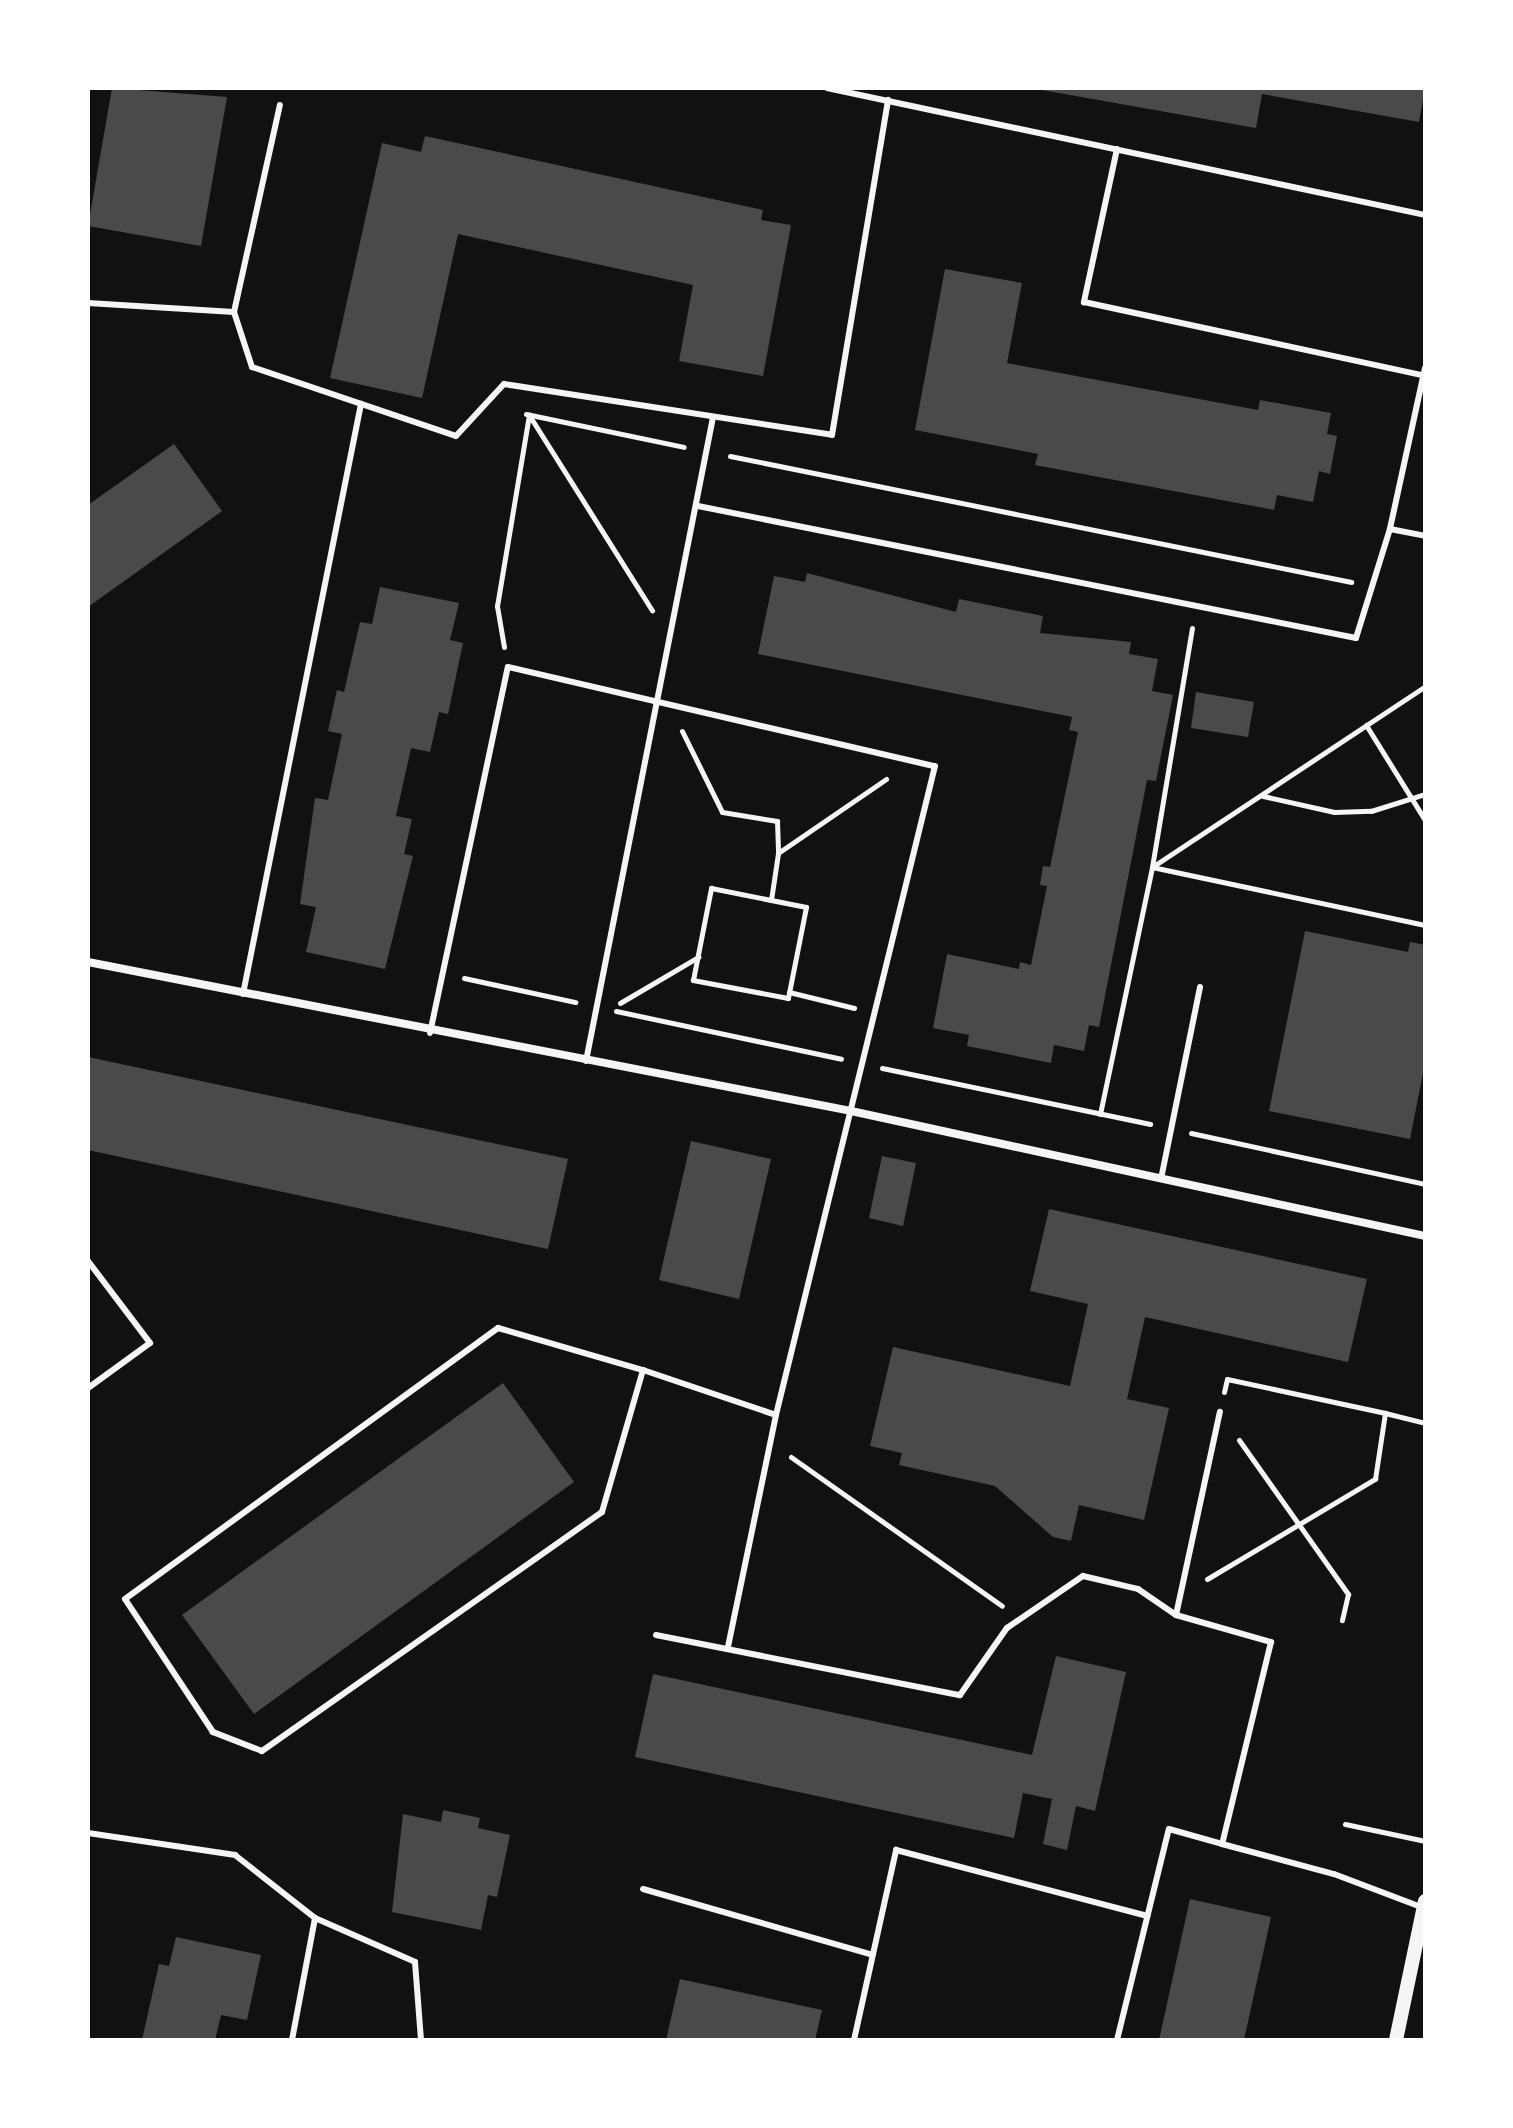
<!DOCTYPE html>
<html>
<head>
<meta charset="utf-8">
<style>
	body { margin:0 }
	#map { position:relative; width:1513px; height:2128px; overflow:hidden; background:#111; font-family:Raleway,sans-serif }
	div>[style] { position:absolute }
	.building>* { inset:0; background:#4a4a4a }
	.path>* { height:5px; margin:-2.5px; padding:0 2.5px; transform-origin:2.5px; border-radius:2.5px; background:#f5f5f5 }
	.service>* { height:6px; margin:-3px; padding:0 3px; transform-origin:3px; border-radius:3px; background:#f5f5f5 }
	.minor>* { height:8px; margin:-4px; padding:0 4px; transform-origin:4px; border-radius:4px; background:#f5f5f5 }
	.tertiary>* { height:14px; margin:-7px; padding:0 7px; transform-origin:7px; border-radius:7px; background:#f5f5f5 }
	span { translate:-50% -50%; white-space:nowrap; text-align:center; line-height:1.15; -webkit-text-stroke:8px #fff; paint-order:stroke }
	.frame { position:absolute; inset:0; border:90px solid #fff; pointer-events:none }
</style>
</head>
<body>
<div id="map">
	<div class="building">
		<i style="clip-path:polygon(112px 88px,227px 97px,201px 246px,88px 226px)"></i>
		<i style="clip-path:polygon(1425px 88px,1419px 122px,1262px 94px,1256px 128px,1042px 90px)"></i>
		<i style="clip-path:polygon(425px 136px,763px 210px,761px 220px,791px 225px,763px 376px,679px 361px,693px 285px,458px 234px,422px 398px,330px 378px,382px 143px,421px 152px)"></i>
		<i style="clip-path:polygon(945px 269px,1022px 283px,1007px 363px,1258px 410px,1260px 400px,1331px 413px,1327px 434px,1337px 436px,1330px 474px,1319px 471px,1313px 502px,1277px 495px,1274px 510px,1035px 465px,1038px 454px,915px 430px)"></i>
		<i style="clip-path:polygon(174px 444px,222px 511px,88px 607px,88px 505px)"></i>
		<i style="clip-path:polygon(807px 573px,956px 612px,959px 599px,1043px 616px,1040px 633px,1131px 642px,1129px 654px,1158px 659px,1152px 691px,1173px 695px,1156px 781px,1147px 780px,1099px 1027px,1089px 1025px,1084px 1051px,1054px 1045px,1051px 1063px,967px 1046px,969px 1035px,933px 1028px,947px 954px,1019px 969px,1020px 962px,1031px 965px,1047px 886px,1040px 885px,1043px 866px,1050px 867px,1078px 732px,1069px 730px,1072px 717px,758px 654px,774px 576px,805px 582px)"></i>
		<i style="clip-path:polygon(380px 587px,459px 603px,450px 640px,463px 643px,448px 714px,439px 712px,430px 752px,411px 748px,396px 816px,412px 819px,404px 854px,413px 856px,385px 969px,306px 952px,316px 907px,300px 904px,315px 798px,328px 800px,342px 734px,328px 731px,337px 690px,344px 692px,360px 622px,372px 624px)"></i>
		<i style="clip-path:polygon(1196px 692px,1254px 702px,1248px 737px,1191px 728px)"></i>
		<i style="clip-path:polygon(1305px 931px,1408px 952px,1410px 942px,1425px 945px,1425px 1063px,1410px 1139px,1269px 1111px)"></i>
		<i style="clip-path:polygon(88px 1057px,568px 1159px,548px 1249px,88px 1150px)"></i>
		<i style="clip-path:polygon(691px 1141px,771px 1159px,739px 1299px,659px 1280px)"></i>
		<i style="clip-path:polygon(882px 1156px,916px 1163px,903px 1226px,869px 1218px)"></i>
		<i style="clip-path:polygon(1049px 1209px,1367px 1279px,1348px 1362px,1145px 1317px,1127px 1399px,1169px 1408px,1144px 1520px,1079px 1505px,1071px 1541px,1053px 1537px,995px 1486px,899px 1465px,902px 1453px,870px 1446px,893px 1347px,1070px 1386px,1088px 1304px,1030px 1291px)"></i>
		<i style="clip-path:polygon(503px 1383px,574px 1482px,254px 1714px,182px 1615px)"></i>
		<i style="clip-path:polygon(1056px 1656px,1126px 1672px,1095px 1811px,1076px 1806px,1067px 1850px,1043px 1844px,1052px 1799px,1023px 1793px,1014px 1838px,635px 1757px,653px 1674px,1032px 1755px)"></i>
		<i style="clip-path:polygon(443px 1810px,480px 1818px,478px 1828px,510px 1835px,497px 1897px,488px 1895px,481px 1930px,392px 1912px,403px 1814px,441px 1822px)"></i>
		<i style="clip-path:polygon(1190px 1899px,1271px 1917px,1244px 2040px,1159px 2040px)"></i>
		<i style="clip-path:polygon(176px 1937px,261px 1955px,247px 2020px,221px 2015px,215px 2040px,142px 2040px,159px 1964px,169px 1966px)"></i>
		<i style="clip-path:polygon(680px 1979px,822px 2010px,815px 2040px,666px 2040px)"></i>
	</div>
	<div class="path">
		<i style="left:526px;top:414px;width:161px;rotate:11.8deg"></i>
		<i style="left:730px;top:456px;width:634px;rotate:11.47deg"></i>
		<i style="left:1192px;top:628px;width:242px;rotate:99.5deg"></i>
		<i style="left:1152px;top:867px;width:328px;rotate:-33.5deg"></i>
		<i style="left:504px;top:647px;width:42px;rotate:-99.7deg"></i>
		<i style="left:497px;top:606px;width:194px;rotate:-80.5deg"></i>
		<i style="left:529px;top:415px;width:231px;rotate:57.8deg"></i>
		<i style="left:1366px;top:725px;width:112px;rotate:58.2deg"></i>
		<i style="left:682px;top:731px;width:90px;rotate:63.7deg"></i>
		<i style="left:722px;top:812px;width:56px;rotate:9.3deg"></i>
		<i style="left:777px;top:821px;width:32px;rotate:88deg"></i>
		<i style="left:1263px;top:796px;width:73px;rotate:12.7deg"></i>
		<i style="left:1334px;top:812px;width:37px;rotate:-2deg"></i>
		<i style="left:1371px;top:811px;width:57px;rotate:-17.5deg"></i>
		<i style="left:711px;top:888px;width:97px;rotate:11.3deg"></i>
		<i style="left:806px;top:907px;width:93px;rotate:101.2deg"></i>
		<i style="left:788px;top:998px;width:97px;rotate:-169.3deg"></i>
		<i style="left:693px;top:980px;width:94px;rotate:-78.9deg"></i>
		<i style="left:771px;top:900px;width:48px;rotate:-81.5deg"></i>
		<i style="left:778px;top:853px;width:131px;rotate:-34.4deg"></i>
		<i style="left:464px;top:978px;width:114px;rotate:12.2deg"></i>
		<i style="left:789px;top:992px;width:67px;rotate:13.8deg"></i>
		<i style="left:620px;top:1003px;width:91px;rotate:-30.5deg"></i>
		<i style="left:616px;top:1011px;width:230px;rotate:12deg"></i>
		<i style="left:882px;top:1068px;width:274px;rotate:11.8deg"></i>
		<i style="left:1100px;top:1114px;width:252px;rotate:-78.1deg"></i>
		<i style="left:1152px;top:867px;width:279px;rotate:12deg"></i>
		<i style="left:1191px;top:1133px;width:239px;rotate:12.3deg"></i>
		<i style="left:1224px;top:1392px;width:13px;rotate:-77deg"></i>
		<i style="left:1227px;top:1379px;width:162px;rotate:12.1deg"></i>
		<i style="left:1239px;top:1440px;width:189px;rotate:54.7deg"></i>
		<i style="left:1348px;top:1594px;width:27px;rotate:103deg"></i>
		<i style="left:791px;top:1457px;width:258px;rotate:35.2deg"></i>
		<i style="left:1207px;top:1579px;width:196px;rotate:-30.8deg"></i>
		<i style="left:1375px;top:1479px;width:67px;rotate:-81.4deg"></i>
		<i style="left:1385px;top:1413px;width:41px;rotate:14deg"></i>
		<i style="left:1345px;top:1824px;width:82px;rotate:12deg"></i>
	</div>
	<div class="service">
		<i style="left:827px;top:88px;width:611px;rotate:11.99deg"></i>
		<i style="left:1117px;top:149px;width:157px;rotate:102.2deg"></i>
		<i style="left:1084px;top:302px;width:347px;rotate:12.2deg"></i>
		<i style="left:88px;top:303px;width:146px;rotate:3.5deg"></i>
		<i style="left:234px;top:312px;width:58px;rotate:71.9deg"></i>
		<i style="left:252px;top:367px;width:215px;rotate:18.7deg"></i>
		<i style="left:456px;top:436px;width:71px;rotate:-47.3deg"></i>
		<i style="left:504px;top:384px;width:332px;rotate:8.8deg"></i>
		<i style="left:832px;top:435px;width:340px;rotate:-80.5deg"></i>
		<i style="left:234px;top:312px;width:212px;rotate:-77.5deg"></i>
		<i style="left:1425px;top:368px;width:165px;rotate:102.3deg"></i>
		<i style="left:1390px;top:529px;width:36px;rotate:11deg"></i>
		<i style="left:698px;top:506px;width:671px;rotate:11.34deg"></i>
		<i style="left:1356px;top:638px;width:114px;rotate:-72.7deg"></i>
		<i style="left:243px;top:994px;width:602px;rotate:-78.69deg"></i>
		<i style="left:430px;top:1033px;width:374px;rotate:-78deg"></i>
		<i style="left:508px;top:667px;width:438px;rotate:13.1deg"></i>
		<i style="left:935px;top:766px;width:668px;rotate:103.77deg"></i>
		<i style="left:776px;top:1415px;width:237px;rotate:101.7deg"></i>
		<i style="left:586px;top:1061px;width:656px;rotate:-78.84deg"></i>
		<i style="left:1161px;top:1179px;width:196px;rotate:-78.5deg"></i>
		<i style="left:88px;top:1261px;width:103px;rotate:52.9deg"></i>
		<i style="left:150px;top:1343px;width:77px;rotate:144deg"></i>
		<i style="left:643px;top:1370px;width:148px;rotate:106.1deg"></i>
		<i style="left:602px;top:1512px;width:416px;rotate:144.9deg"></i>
		<i style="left:262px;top:1751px;width:53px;rotate:-158.8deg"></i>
		<i style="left:213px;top:1732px;width:159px;rotate:-123.5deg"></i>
		<i style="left:125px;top:1599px;width:461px;rotate:-36deg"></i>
		<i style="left:498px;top:1328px;width:151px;rotate:16.2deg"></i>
		<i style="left:643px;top:1370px;width:140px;rotate:18.7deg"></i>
		<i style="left:1176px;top:1615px;width:208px;rotate:-77.8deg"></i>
		<i style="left:656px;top:1635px;width:310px;rotate:11.2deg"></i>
		<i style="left:960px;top:1695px;width:82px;rotate:-55deg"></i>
		<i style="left:1007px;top:1628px;width:92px;rotate:-34.4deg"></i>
		<i style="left:1083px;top:1576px;width:57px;rotate:13.3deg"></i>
		<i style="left:1138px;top:1589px;width:46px;rotate:34.4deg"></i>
		<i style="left:1176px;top:1615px;width:99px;rotate:15.9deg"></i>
		<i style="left:1271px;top:1642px;width:208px;rotate:103.6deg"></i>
		<i style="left:1222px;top:1844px;width:116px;rotate:15deg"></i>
		<i style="left:1334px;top:1874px;width:96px;rotate:20.7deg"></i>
		<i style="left:88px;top:1833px;width:149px;rotate:8.5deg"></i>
		<i style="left:235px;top:1855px;width:102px;rotate:38.2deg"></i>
		<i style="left:315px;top:1918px;width:109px;rotate:23.7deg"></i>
		<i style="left:415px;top:1962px;width:78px;rotate:85.6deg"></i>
		<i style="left:643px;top:1889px;width:239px;rotate:16deg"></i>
		<i style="left:292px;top:2040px;width:124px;rotate:-79.3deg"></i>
		<i style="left:854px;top:2040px;width:195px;rotate:-77.5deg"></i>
		<i style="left:896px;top:1850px;width:260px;rotate:14.7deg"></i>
		<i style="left:1117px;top:2040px;width:217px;rotate:-76.2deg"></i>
		<i style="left:1169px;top:1829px;width:55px;rotate:15.8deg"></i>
	</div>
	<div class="minor">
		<i style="left:88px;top:962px;width:777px;rotate:11.05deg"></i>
		<i style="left:851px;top:1111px;width:587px;rotate:12.29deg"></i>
	</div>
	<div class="tertiary">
		<i style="left:1396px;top:2040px;width:142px;rotate:-78.2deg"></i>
	</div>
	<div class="frame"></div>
</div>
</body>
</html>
